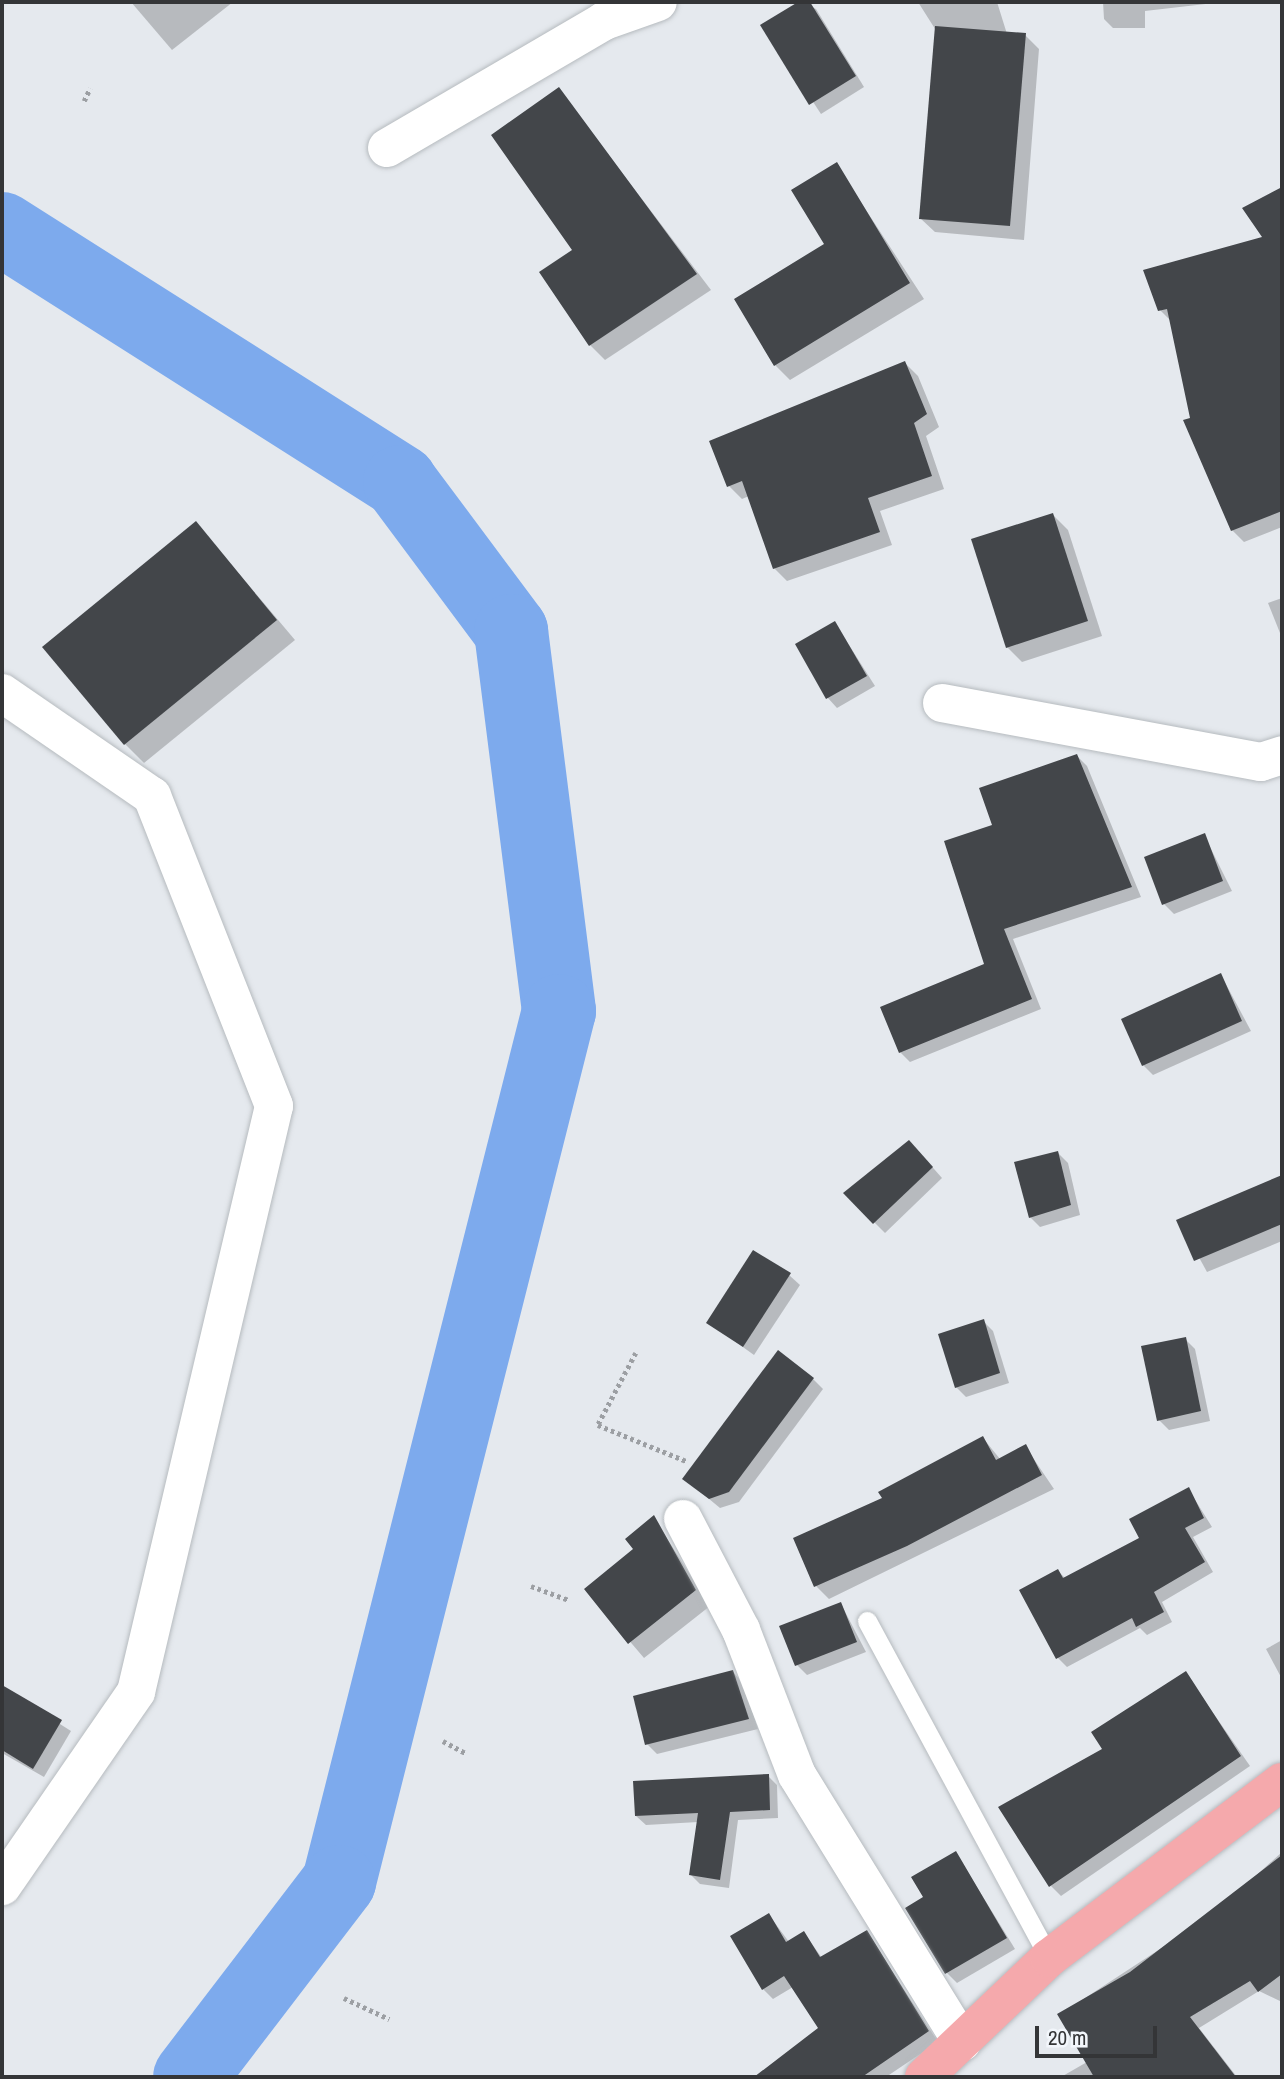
<!DOCTYPE html>
<html>
<head>
<meta charset="utf-8">
<style>
	body { margin:0 }
	#map { position:relative; width:1284px; height:2079px; overflow:hidden; background:#e5e9ee; font-family:"Archivo Narrow",sans-serif }
	div>[style] { position:absolute }
	.shadow>* { inset:0; background:#0003 }
	.river>* { height:74px; margin:-37px; padding:0 37px; transform-origin:37px; border-radius:37px; background:#7daaed }
	.building>* { inset:0; background:#43464a }
	.path>* { height:4.5px; margin-top:-2.25px; transform-origin:0; background:repeating-linear-gradient(90deg,#9c9fa3 0 3.5px,transparent 0 7px) }
	.roads { filter:drop-shadow(0 0 2px #b6bbbf) drop-shadow(0 0 2px #b6bbbf) }
	.lane>* { height:19px; margin:-9.5px; padding:0 9.5px; transform-origin:9.5px; border-radius:9.5px; background:#fff }
	.street>* { height:38px; margin:-19px; padding:0 19px; transform-origin:19px; border-radius:19px; background:#fff }
	.primary>* { height:38px; margin:-19px; padding:0 19px; transform-origin:19px; border-radius:19px; background:#f5a9ac }
	span { translate:-50% -50%; white-space:nowrap; text-align:center; line-height:1.15; -webkit-text-stroke:7px #f2f6fb; paint-order:stroke }
	.frame { position:absolute; inset:0; border:4px solid #343537; pointer-events:none }
	.scale { position:absolute; left:1035px; top:2026px; width:122px; height:32px; box-sizing:border-box; border:4px solid #343537; border-top:0; padding-left:9px; font-size:21px; line-height:24px; white-space:nowrap; color:#343537; -webkit-text-stroke:5px #f2f6fb; paint-order:stroke }
</style>
</head>
<body>
<div id="map">
	<div class="shadow">
		<i style="clip-path:polygon(131px 2px,233px 2px,172px 50px)"></i>
		<i style="clip-path:polygon(801px 2px,816px 9px,864px 87px,821px 114px,763px 26px)"></i>
		<i style="clip-path:polygon(918px 2px,997px 2px,1007px 34px,1025px 35px,1039px 49px,1024px 240px,935px 232px,920px 218px,937px 32px)"></i>
		<i style="clip-path:polygon(1103px 2px,1223px 2px,1145px 11px,1145px 28px,1113px 28px,1104px 19px)"></i>
		<i style="clip-path:polygon(559px 90px,711px 290px,605px 360px,590px 345px)"></i>
		<i style="clip-path:polygon(836px 164px,924px 299px,790px 380px,775px 365px,827px 244px)"></i>
		<i style="clip-path:polygon(1282px 189px,1282px 407px,1252px 412px,1282px 473px,1282px 527px,1244px 542px,1232px 530px,1192px 419px,1171px 321px,1160px 310px,1265px 238px,1244px 209px)"></i>
		<i style="clip-path:polygon(905px 363px,918px 376px,939px 427px,926px 436px,944px 489px,880px 511px,892px 545px,787px 581px,774px 568px,749px 496px,742px 499px,729px 486px,711px 442px)"></i>
		<i style="clip-path:polygon(1053px 515px,1068px 530px,1102px 636px,1022px 662px,1007px 647px)"></i>
		<i style="clip-path:polygon(196px 523px,295px 640px,144px 763px,125px 744px)"></i>
		<i style="clip-path:polygon(1282px 598px,1282px 638px,1268px 603px)"></i>
		<i style="clip-path:polygon(835px 623px,875px 686px,837px 708px,827px 697px)"></i>
		<i style="clip-path:polygon(1077px 756px,1087px 766px,1141px 897px,1013px 939px,1041px 1009px,910px 1062px,900px 1052px,986px 965px,995px 826px)"></i>
		<i style="clip-path:polygon(1204px 835px,1232px 891px,1174px 914px,1164px 904px)"></i>
		<i style="clip-path:polygon(1221px 975px,1251px 1031px,1153px 1075px,1143px 1065px)"></i>
		<i style="clip-path:polygon(919px 1152px,942px 1178px,885px 1233px,845px 1193px)"></i>
		<i style="clip-path:polygon(1058px 1153px,1068px 1163px,1080px 1215px,1040px 1227px,1030px 1217px)"></i>
		<i style="clip-path:polygon(1282px 1177px,1282px 1241px,1207px 1272px,1179px 1221px)"></i>
		<i style="clip-path:polygon(789px 1275px,800px 1285px,754px 1355px,708px 1322px)"></i>
		<i style="clip-path:polygon(983px 1321px,993px 1331px,1009px 1383px,966px 1397px,956px 1387px)"></i>
		<i style="clip-path:polygon(1185px 1339px,1195px 1349px,1210px 1421px,1169px 1430px,1159px 1420px)"></i>
		<i style="clip-path:polygon(813px 1379px,823px 1389px,739px 1502px,720px 1508px,685px 1479px)"></i>
		<i style="clip-path:polygon(983px 1438px,1000px 1459px,1025px 1446px,1054px 1489px,829px 1599px,816px 1586px,884px 1499px)"></i>
		<i style="clip-path:polygon(1189px 1490px,1212px 1527px,1193px 1537px,1213px 1572px,1162px 1602px,1172px 1622px,1147px 1635px,1140px 1628px,1067px 1667px,1058px 1658px,1058px 1571px,1065px 1578px,1141px 1539px)"></i>
		<i style="clip-path:polygon(654px 1518px,710px 1606px,644px 1658px,586px 1590px,636px 1550px)"></i>
		<i style="clip-path:polygon(841px 1604px,866px 1652px,807px 1675px,797px 1665px)"></i>
		<i style="clip-path:polygon(1282px 1640px,1282px 1679px,1266px 1649px)"></i>
		<i style="clip-path:polygon(733px 1672px,743px 1683px,758px 1729px,657px 1754px,647px 1744px)"></i>
		<i style="clip-path:polygon(1186px 1674px,1250px 1766px,1061px 1896px,1051px 1886px,1104px 1749px)"></i>
		<i style="clip-path:polygon(3px 1688px,71px 1731px,44px 1777px,2px 1753px)"></i>
		<i style="clip-path:polygon(768px 1776px,777px 1785px,778px 1818px,738px 1820px,729px 1888px,700px 1884px,691px 1875px,698px 1822px,646px 1825px,636px 1816px)"></i>
		<i style="clip-path:polygon(1282px 1852px,1282px 2002px,1259px 1991px,1199px 2028px,1237px 2077px,1061px 2077px,1087px 2062px,1059px 2015px,1215px 1913px)"></i>
		<i style="clip-path:polygon(956px 1853px,1015px 1949px,957px 1983px,947px 1973px,925px 1898px)"></i>
		<i style="clip-path:polygon(769px 1915px,789px 1942px,804px 1933px,822px 1958px,867px 1932px,938px 2042px,886px 2077px,757px 2077px,821px 2028px,793px 1987px,773px 1999px,763px 1989px)"></i>
	</div>
	<div class="river">
		<i style="left:2px;top:229px;width:472px;rotate:32.4deg"></i>
		<i style="left:400px;top:482px;width:186px;rotate:53.3deg"></i>
		<i style="left:511px;top:631px;width:383px;rotate:82.8deg"></i>
		<i style="left:559px;top:1011px;width:898px;rotate:104.18deg"></i>
		<i style="left:339px;top:1882px;width:245px;rotate:127.4deg"></i>
	</div>
	<div class="building">
		<i style="clip-path:polygon(798px 2px,810px 2px,856px 76px,809px 105px,760px 25px)"></i>
		<i style="clip-path:polygon(935px 26px,1026px 33px,1010px 226px,919px 219px)"></i>
		<i style="clip-path:polygon(559px 87px,697px 274px,589px 346px,539px 272px,572px 250px,491px 135px)"></i>
		<i style="clip-path:polygon(837px 162px,910px 283px,774px 366px,734px 299px,824px 244px,791px 190px)"></i>
		<i style="clip-path:polygon(1282px 187px,1282px 511px,1231px 531px,1183px 420px,1190px 418px,1167px 309px,1158px 311px,1143px 270px,1262px 237px,1242px 208px)"></i>
		<i style="clip-path:polygon(905px 361px,927px 414px,914px 423px,932px 476px,868px 498px,880px 532px,773px 569px,742px 481px,727px 487px,709px 441px)"></i>
		<i style="clip-path:polygon(1053px 513px,1088px 621px,1006px 648px,971px 539px)"></i>
		<i style="clip-path:polygon(196px 521px,277px 620px,124px 745px,42px 647px)"></i>
		<i style="clip-path:polygon(835px 621px,867px 676px,826px 699px,795px 644px)"></i>
		<i style="clip-path:polygon(1077px 754px,1132px 887px,1004px 929px,1032px 999px,899px 1053px,880px 1007px,984px 964px,944px 841px,992px 825px,979px 788px)"></i>
		<i style="clip-path:polygon(1205px 833px,1223px 881px,1162px 905px,1144px 857px)"></i>
		<i style="clip-path:polygon(1221px 973px,1242px 1021px,1142px 1066px,1121px 1019px)"></i>
		<i style="clip-path:polygon(909px 1140px,933px 1167px,873px 1224px,843px 1193px)"></i>
		<i style="clip-path:polygon(1058px 1151px,1071px 1205px,1029px 1218px,1014px 1162px)"></i>
		<i style="clip-path:polygon(1282px 1175px,1282px 1224px,1194px 1261px,1176px 1220px)"></i>
		<i style="clip-path:polygon(753px 1250px,791px 1273px,743px 1347px,706px 1323px)"></i>
		<i style="clip-path:polygon(984px 1319px,1000px 1373px,955px 1388px,938px 1334px)"></i>
		<i style="clip-path:polygon(1186px 1337px,1201px 1411px,1157px 1421px,1141px 1346px)"></i>
		<i style="clip-path:polygon(778px 1350px,814px 1378px,729px 1492px,709px 1499px,682px 1479px)"></i>
		<i style="clip-path:polygon(983px 1436px,996px 1460px,1026px 1444px,1042px 1475px,907px 1546px,814px 1587px,793px 1538px,882px 1498px,878px 1492px)"></i>
		<i style="clip-path:polygon(1189px 1487px,1204px 1518px,1185px 1528px,1205px 1562px,1154px 1592px,1164px 1612px,1136px 1627px,1132px 1618px,1056px 1659px,1019px 1590px,1058px 1569px,1063px 1578px,1139px 1538px,1129px 1519px)"></i>
		<i style="clip-path:polygon(654px 1515px,696px 1590px,628px 1644px,584px 1589px,633px 1549px,625px 1539px)"></i>
		<i style="clip-path:polygon(841px 1602px,857px 1642px,795px 1666px,779px 1626px)"></i>
		<i style="clip-path:polygon(733px 1670px,749px 1719px,645px 1745px,633px 1696px)"></i>
		<i style="clip-path:polygon(1186px 1671px,1241px 1756px,1049px 1887px,998px 1807px,1102px 1749px,1091px 1732px)"></i>
		<i style="clip-path:polygon(2px 1685px,62px 1720px,33px 1769px,2px 1750px)"></i>
		<i style="clip-path:polygon(769px 1774px,770px 1810px,730px 1812px,720px 1880px,689px 1875px,698px 1813px,635px 1816px,633px 1781px)"></i>
		<i style="clip-path:polygon(956px 1851px,1007px 1938px,945px 1974px,905px 1908px,923px 1897px,911px 1877px)"></i>
		<i style="clip-path:polygon(1282px 1855px,1282px 1974px,1258px 1992px,1250px 1981px,1190px 2017px,1236px 2077px,1094px 2077px,1057px 2014px,1130px 1972px)"></i>
		<i style="clip-path:polygon(769px 1913px,786px 1942px,804px 1931px,820px 1957px,867px 1930px,929px 2031px,862px 2077px,754px 2077px,818px 2028px,784px 1976px,762px 1990px,730px 1936px)"></i>
	</div>
	<div class="path">
		<i style="left:84px;top:101px;width:14px;rotate:-65deg"></i>
		<i style="left:636px;top:1353px;width:81px;rotate:117.8deg"></i>
		<i style="left:598px;top:1425px;width:95px;rotate:22.2deg"></i>
		<i style="left:531px;top:1586px;width:40px;rotate:20.2deg"></i>
		<i style="left:443px;top:1741px;width:26px;rotate:28deg"></i>
		<i style="left:344px;top:1998px;width:50px;rotate:25deg"></i>
	</div>
	<div class="roads">
		<div class="lane">
			<i style="left:867px;top:1621px;width:383px;rotate:61.6deg"></i>
		</div>
		<div class="street">
			<i style="left:387px;top:148px;width:251px;rotate:-30.3deg"></i>
			<i style="left:604px;top:21px;width:57px;rotate:-19.4deg"></i>
			<i style="left:2px;top:693px;width:182px;rotate:34.5deg"></i>
			<i style="left:152px;top:796px;width:333px;rotate:68.5deg"></i>
			<i style="left:274px;top:1106px;width:602px;rotate:103.25deg"></i>
			<i style="left:136px;top:1692px;width:236px;rotate:124.6deg"></i>
			<i style="left:942px;top:703px;width:324px;rotate:10.5deg"></i>
			<i style="left:1261px;top:762px;width:22px;rotate:-18deg"></i>
			<i style="left:683px;top:1519px;width:125px;rotate:62.4deg"></i>
			<i style="left:741px;top:1630px;width:155px;rotate:68.9deg"></i>
			<i style="left:797px;top:1775px;width:314px;rotate:58.3deg"></i>
		</div>
		<div class="primary">
			<i style="left:924px;top:2077px;width:173px;rotate:-43.6deg"></i>
			<i style="left:1049px;top:1958px;width:292px;rotate:-37.1deg"></i>
		</div>
	</div>
	<div class="frame"></div>
	<div class="scale">20 m</div>
</div>
</body>
</html>
